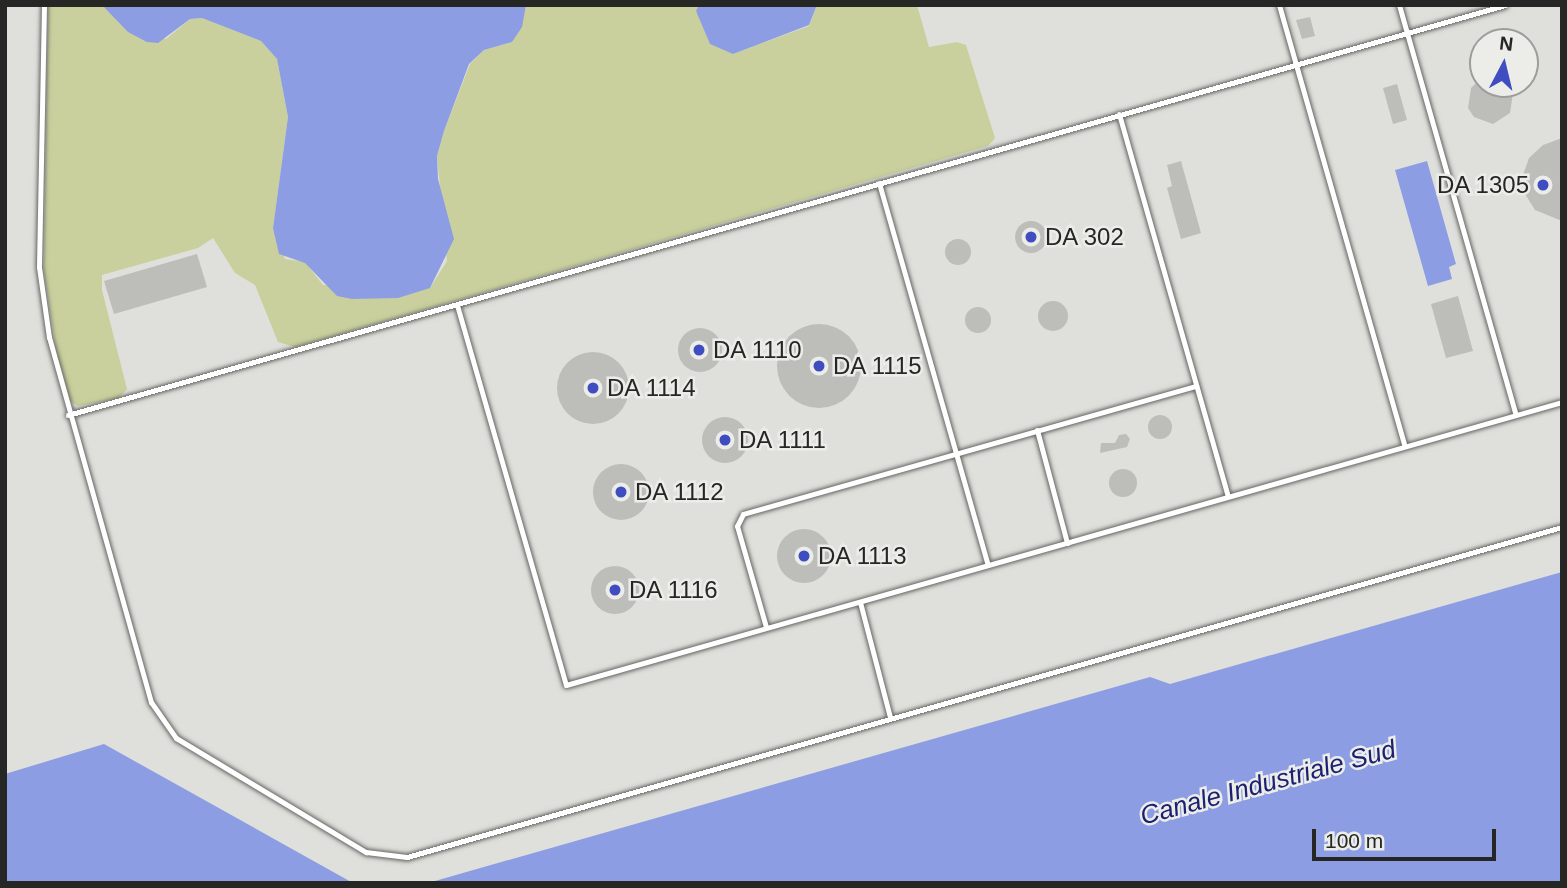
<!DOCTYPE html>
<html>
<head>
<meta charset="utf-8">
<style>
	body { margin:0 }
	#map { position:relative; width:1567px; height:888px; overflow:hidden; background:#dfe0dc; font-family:Arial,sans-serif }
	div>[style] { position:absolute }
	.green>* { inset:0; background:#c9d09d }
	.water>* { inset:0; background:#8c9de3 }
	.building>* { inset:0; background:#bdbdba }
	.round { border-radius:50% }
	.roads { filter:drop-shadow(0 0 2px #656662) drop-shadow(0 0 2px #656662) }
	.service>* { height:5px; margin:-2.5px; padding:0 2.5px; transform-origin:2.5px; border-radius:2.5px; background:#fff }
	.dots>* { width:19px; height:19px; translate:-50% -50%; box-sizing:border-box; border:4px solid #ecede9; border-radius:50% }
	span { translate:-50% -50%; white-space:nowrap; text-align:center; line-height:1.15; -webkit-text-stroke:5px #ecede9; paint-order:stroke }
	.poi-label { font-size:24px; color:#262625 }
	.right { translate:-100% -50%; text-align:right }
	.left { translate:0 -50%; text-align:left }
	.water-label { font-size:26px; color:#1c2070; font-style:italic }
	.frame { position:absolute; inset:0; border:7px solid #262625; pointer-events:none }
	.north { position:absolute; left:1469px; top:28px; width:70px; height:70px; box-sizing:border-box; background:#ecede9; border:2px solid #9d9d9b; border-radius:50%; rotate:7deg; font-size:19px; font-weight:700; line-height:28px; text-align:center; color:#262625 }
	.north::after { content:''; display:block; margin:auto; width:24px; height:32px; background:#404dc1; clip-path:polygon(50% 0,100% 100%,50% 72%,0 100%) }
	.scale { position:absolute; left:1312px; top:829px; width:184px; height:32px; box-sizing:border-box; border:4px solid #262625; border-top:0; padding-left:9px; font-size:21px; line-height:24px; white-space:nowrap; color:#262625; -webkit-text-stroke:5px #ecede9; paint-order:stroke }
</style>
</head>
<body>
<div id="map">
	<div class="green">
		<i style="clip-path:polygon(48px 5px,102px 5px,125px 24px,166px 39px,190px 19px,202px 18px,261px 41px,277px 59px,288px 117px,273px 228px,285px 259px,305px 262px,323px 285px,430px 288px,447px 261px,437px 156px,444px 131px,470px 64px,484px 50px,512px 42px,526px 5px,699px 5px,696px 12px,733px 54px,809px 26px,817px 5px,917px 5px,929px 47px,957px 42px,966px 45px,995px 138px,988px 146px,295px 347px,278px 342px,255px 285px,235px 273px,213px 238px,198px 248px,102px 275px,102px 290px,127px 389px,119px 398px,78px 406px,68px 400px,59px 368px,44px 271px)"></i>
	</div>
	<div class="water">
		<i style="clip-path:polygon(102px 5px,526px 5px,522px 27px,512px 42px,484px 50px,469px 64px,444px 131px,437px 156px,438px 179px,454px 239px,430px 288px,398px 298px,352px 299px,337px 296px,305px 263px,279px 254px,273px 228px,288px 117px,277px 59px,261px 41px,202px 18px,190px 19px,158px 43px,147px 42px,128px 32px)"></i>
		<i style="clip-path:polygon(699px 5px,817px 5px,809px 25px,733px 54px,710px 44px,696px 11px)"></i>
		<i style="clip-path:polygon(1427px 161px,1456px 264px,1449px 267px,1452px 279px,1428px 286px,1395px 170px)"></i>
		<i style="clip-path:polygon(1562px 572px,1562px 883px,428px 883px,1150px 677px,1170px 684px)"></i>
		<i style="clip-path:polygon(104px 744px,353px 883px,5px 883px,5px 774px)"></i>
	</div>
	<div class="building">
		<i style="clip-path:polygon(1310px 17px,1315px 36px,1302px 39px,1296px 20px)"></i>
		<i style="clip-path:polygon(1483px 76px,1483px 84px,1507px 84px,1513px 93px,1510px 113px,1493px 124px,1474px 117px,1468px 108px,1471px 88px)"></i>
		<i style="clip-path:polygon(1397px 84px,1407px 120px,1393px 124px,1383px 88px)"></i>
		<i style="clip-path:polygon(1562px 138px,1562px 221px,1535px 210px,1525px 194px,1523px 175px,1529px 158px,1543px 145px)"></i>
		<i style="clip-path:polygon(1181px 161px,1201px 233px,1181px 239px,1167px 188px,1172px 186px,1167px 165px)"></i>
		<i class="round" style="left:1015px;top:221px;width:32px;height:32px"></i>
		<i class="round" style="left:945px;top:239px;width:26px;height:26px"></i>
		<i style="clip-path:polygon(197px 254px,207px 287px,114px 314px,104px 281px)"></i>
		<i style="clip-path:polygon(1458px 296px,1473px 351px,1446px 358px,1431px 304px)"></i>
		<i class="round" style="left:1038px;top:301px;width:30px;height:30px"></i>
		<i class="round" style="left:965px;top:307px;width:26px;height:26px"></i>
		<i class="round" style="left:777px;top:324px;width:84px;height:84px"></i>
		<i class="round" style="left:678px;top:328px;width:44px;height:44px"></i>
		<i class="round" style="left:557px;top:352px;width:72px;height:72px"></i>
		<i class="round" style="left:1148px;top:415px;width:24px;height:24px"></i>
		<i class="round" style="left:702px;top:417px;width:46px;height:46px"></i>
		<i style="clip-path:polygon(1126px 434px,1130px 439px,1127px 447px,1100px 453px,1101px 443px,1115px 443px,1119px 435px)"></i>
		<i class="round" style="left:593px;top:464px;width:56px;height:56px"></i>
		<i class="round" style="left:1109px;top:469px;width:28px;height:28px"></i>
		<i class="round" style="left:777px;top:529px;width:54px;height:54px"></i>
		<i class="round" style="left:591px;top:566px;width:48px;height:48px"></i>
	</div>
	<div class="roads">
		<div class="service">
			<i style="left:44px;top:5px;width:262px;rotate:91.1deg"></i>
			<i style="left:39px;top:267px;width:71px;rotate:81.9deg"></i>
			<i style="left:49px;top:337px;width:379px;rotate:74.4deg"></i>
			<i style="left:151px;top:702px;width:44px;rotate:55.2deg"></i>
			<i style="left:176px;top:738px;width:222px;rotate:31deg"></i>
			<i style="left:366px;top:852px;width:41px;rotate:7deg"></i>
			<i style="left:407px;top:857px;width:1201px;rotate:-15.95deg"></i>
			<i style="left:1279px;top:5px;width:457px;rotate:74.1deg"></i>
			<i style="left:1399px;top:5px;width:426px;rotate:74.1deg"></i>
			<i style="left:1119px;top:114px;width:397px;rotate:74.1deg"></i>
			<i style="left:879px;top:183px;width:397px;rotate:74.1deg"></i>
			<i style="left:457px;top:305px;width:395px;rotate:74deg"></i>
			<i style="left:566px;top:685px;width:1035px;rotate:-15.86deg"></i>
			<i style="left:68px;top:415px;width:1494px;rotate:-15.92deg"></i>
			<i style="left:1037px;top:430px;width:117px;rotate:75.1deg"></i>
			<i style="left:860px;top:602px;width:119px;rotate:75.4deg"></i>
			<i style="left:766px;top:627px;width:105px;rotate:-106deg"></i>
			<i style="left:737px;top:526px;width:13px;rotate:-63deg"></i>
			<i style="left:743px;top:514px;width:471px;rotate:-15.8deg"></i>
		</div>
	</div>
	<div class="dots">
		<i style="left:1543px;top:185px;background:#404dc1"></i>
		<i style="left:1031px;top:237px;background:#404dc1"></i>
		<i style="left:699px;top:350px;background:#404dc1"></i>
		<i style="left:819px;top:366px;background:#404dc1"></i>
		<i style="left:593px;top:388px;background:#404dc1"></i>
		<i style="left:725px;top:440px;background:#404dc1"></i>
		<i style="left:621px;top:492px;background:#404dc1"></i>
		<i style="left:804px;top:556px;background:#404dc1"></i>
		<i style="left:615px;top:590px;background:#404dc1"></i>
	</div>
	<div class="poi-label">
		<span class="right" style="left:1529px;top:185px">DA 1305</span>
		<span class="left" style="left:1045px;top:237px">DA 302</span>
		<span class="left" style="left:713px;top:350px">DA 1110</span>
		<span class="left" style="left:833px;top:366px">DA 1115</span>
		<span class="left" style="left:607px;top:388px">DA 1114</span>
		<span class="left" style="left:739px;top:440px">DA 1111</span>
		<span class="left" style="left:635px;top:492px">DA 1112</span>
		<span class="left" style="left:818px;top:556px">DA 1113</span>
		<span class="left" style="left:629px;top:590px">DA 1116</span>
	</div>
	<div class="water-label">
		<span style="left:1268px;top:783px;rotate:-15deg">Canale Industriale Sud</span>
	</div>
	<div class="frame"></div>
	<div class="north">N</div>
	<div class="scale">100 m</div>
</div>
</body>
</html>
